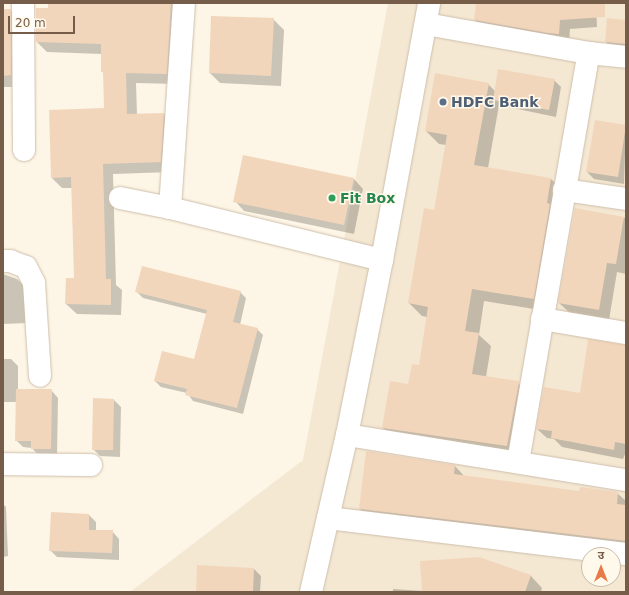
<!DOCTYPE html>
<html>
<head>
<meta charset="utf-8">
<style>
	body { margin:0 }
	#map { position:relative; width:629px; height:595px; overflow:hidden; background:#fdf5e5; font-family:"DejaVu Sans","Noto Sans Devanagari",sans-serif }
	div>[style] { position:absolute }
	.residential>* { inset:0; background:#f4e8d3 }
	.shadow>* { inset:0; background:#0003 }
	.building>* { inset:0; background:#f2d6bc }
	.roads { filter:drop-shadow(0 0 1px #cebeab) drop-shadow(0 0 1px #cebeab) }
	.minor>* { height:22px; margin:-11px; padding:0 11px; transform-origin:11px; border-radius:11px; background:#fff }
	.dots>* { width:11px; height:11px; translate:-50% -50%; box-sizing:border-box; border:2px solid #fff9eb; border-radius:50% }
	span { translate:-50% -50%; white-space:nowrap; text-align:center; line-height:1.15; -webkit-text-stroke:3px #fff9eb; paint-order:stroke }
	.service-label { font-size:14px; color:#4e5e75; font-weight:700 }
	.left { translate:0 -50%; text-align:left }
	.leisure-label { font-size:14px; color:#27864d; font-weight:700 }
	.frame { position:absolute; inset:0; border:4px solid #765d49; pointer-events:none }
	.north { position:absolute; left:581px; top:547px; width:40px; height:40px; box-sizing:border-box; background:#fff9eb; border:1px solid #c8bbaa; border-radius:50%; rotate:0deg; font-size:11px; font-weight:700; line-height:16px; text-align:center; color:#765d49 }
	.north::after { content:''; display:block; margin:auto; width:14px; height:18px; background:#e87a48; clip-path:polygon(50% 0,100% 100%,50% 72%,0 100%) }
	.scale { position:absolute; left:8px; top:16px; width:67px; height:18px; box-sizing:border-box; border:2px solid #765d49; border-top:0; padding-left:5px; font-size:12px; line-height:14px; white-space:nowrap; color:#765d49; -webkit-text-stroke:3px #fff9eb; paint-order:stroke }
</style>
</head>
<body>
<div id="map">
	<div class="residential">
		<i style="clip-path:polygon(evenodd,388px 3px,626px 3px,626px 592px,130px 592px,303px 460px,388px 3px,589px 555px,613px 555px,613px 579px,589px 579px,589px 555px)"></i>
	</div>
	<div class="shadow">
		<i style="clip-path:polygon(49px 3px,181px 3px,177px 84px,136px 83px,137px 115px,164px 114px,174px 125px,171px 172px,113px 174px,116px 285px,122px 290px,121px 315px,77px 314px,66px 304px,75px 279px,73px 188px,62px 188px,52px 178px,105px 109px,104px 73px,102px 71px,102px 54px,47px 52px,37px 42px,49px 9px)"></i>
		<i style="clip-path:polygon(477px 3px,596px 3px,597px 27px,570px 29px,569px 43px,485px 29px,475px 20px)"></i>
		<i style="clip-path:polygon(3px 10px,10px 10px,22px 21px,22px 87px,3px 87px)"></i>
		<i style="clip-path:polygon(273px 19px,284px 30px,281px 86px,220px 83px,210px 73px)"></i>
		<i style="clip-path:polygon(626px 21px,626px 52px,616px 51px,606px 42px)"></i>
		<i style="clip-path:polygon(554px 80px,561px 87px,556px 117px,499px 105px,488px 168px,551px 179px,564px 191px,546px 311px,484px 301px,479px 335px,491px 346px,486px 377px,517px 382px,530px 395px,520px 458px,396px 440px,383px 428px,420px 366px,427px 317px,422px 316px,409px 303px,435px 211px,446px 145px,439px 144px,426px 131px,488px 84px,495px 91px)"></i>
		<i style="clip-path:polygon(626px 126px,624px 184px,594px 179px,587px 172px)"></i>
		<i style="clip-path:polygon(244px 156px,354px 179px,363px 189px,354px 234px,244px 211px,235px 201px)"></i>
		<i style="clip-path:polygon(624px 217px,626px 220px,626px 274px,617px 272px,609px 320px,570px 313px,559px 303px)"></i>
		<i style="clip-path:polygon(3px 274px,17px 279px,27px 288px,28px 323px,3px 324px)"></i>
		<i style="clip-path:polygon(137px 292px,240px 292px,246px 298px,240px 325px,257px 329px,263px 335px,243px 414px,193px 401px,187px 393px,161px 387px,155px 381px,195px 360px,207px 314px,143px 298px)"></i>
		<i style="clip-path:polygon(626px 347px,626px 452px,623px 459px,562px 447px,554px 439px,547px 438px,537px 429px,580px 394px)"></i>
		<i style="clip-path:polygon(3px 359px,11px 359px,18px 366px,18px 390px,51px 390px,58px 398px,57px 456px,39px 456px,32px 448px,23px 447px,16px 440px,17px 402px,3px 402px)"></i>
		<i style="clip-path:polygon(114px 400px,121px 407px,120px 457px,100px 456px,93px 449px)"></i>
		<i style="clip-path:polygon(455px 466px,465px 477px,580px 493px,617px 493px,626px 501px,626px 551px,372px 520px,360px 509px)"></i>
		<i style="clip-path:polygon(3px 504px,6px 507px,8px 556px,3px 557px)"></i>
		<i style="clip-path:polygon(89px 515px,96px 522px,96px 531px,112px 531px,119px 539px,119px 560px,57px 557px,50px 550px)"></i>
		<i style="clip-path:polygon(478px 558px,531px 576px,542px 588px,541px 592px,393px 592px,393px 589px,423px 591px)"></i>
		<i style="clip-path:polygon(198px 566px,254px 569px,261px 576px,260px 592px,197px 592px)"></i>
	</div>
	<div class="building">
		<i style="clip-path:polygon(48px 3px,171px 3px,167px 74px,126px 73px,127px 114px,164px 113px,161px 162px,103px 164px,106px 279px,111px 279px,111px 305px,65px 304px,66px 278px,74px 278px,71px 177px,51px 178px,49px 110px,104px 108px,103px 72px,101px 72px,101px 44px,36px 42px,36px 8px,48px 8px)"></i>
		<i style="clip-path:polygon(476px 3px,605px 3px,605px 17px,560px 20px,559px 34px,547px 33px,474px 20px)"></i>
		<i style="clip-path:polygon(3px 9px,11px 9px,11px 75px,3px 76px)"></i>
		<i style="clip-path:polygon(211px 16px,274px 18px,271px 76px,209px 73px)"></i>
		<i style="clip-path:polygon(607px 18px,626px 20px,626px 44px,605px 42px)"></i>
		<i style="clip-path:polygon(498px 69px,555px 79px,549px 110px,493px 100px)"></i>
		<i style="clip-path:polygon(435px 73px,489px 83px,474px 165px,551px 178px,547px 203px,550px 204px,534px 299px,472px 289px,465px 331px,479px 333px,472px 374px,518px 381px,519px 383px,507px 446px,382px 428px,390px 381px,408px 384px,412px 364px,419px 365px,428px 307px,408px 303px,424px 208px,434px 210px,447px 135px,425px 131px)"></i>
		<i style="clip-path:polygon(595px 120px,626px 125px,618px 177px,586px 172px)"></i>
		<i style="clip-path:polygon(243px 155px,354px 178px,344px 225px,233px 202px)"></i>
		<i style="clip-path:polygon(575px 208px,624px 217px,616px 264px,607px 263px,599px 310px,558px 303px)"></i>
		<i style="clip-path:polygon(142px 266px,241px 291px,233px 322px,258px 328px,237px 408px,185px 395px,187px 389px,154px 381px,162px 351px,194px 359px,207px 310px,135px 292px)"></i>
		<i style="clip-path:polygon(588px 339px,626px 345px,626px 444px,615px 442px,614px 450px,551px 438px,552px 431px,536px 429px,544px 387px,580px 393px)"></i>
		<i style="clip-path:polygon(16px 389px,52px 389px,51px 449px,31px 449px,31px 441px,15px 441px)"></i>
		<i style="clip-path:polygon(93px 398px,114px 399px,113px 450px,92px 450px)"></i>
		<i style="clip-path:polygon(366px 451px,455px 465px,454px 474px,579px 491px,580px 487px,618px 492px,617px 504px,626px 505px,626px 541px,359px 509px)"></i>
		<i style="clip-path:polygon(51px 512px,89px 514px,89px 530px,113px 530px,112px 553px,49px 551px)"></i>
		<i style="clip-path:polygon(479px 557px,531px 575px,525px 592px,422px 592px,420px 561px)"></i>
		<i style="clip-path:polygon(197px 565px,254px 568px,253px 592px,196px 592px)"></i>
	</div>
	<div class="roads">
		<div class="minor">
			<i style="left:23px;top:3px;width:147px;rotate:89.6deg"></i>
			<i style="left:426px;top:24px;width:166px;rotate:10.1deg"></i>
			<i style="left:589px;top:53px;width:37px;rotate:6deg"></i>
			<i style="left:564px;top:190px;width:63px;rotate:8.3deg"></i>
			<i style="left:120px;top:198px;width:51px;rotate:11.3deg"></i>
			<i style="left:170px;top:208px;width:205px;rotate:-86.1deg"></i>
			<i style="left:170px;top:208px;width:218px;rotate:13.8deg"></i>
			<i style="left:3px;top:261px;width:7px"></i>
			<i style="left:10px;top:261px;width:17px;rotate:21deg"></i>
			<i style="left:26px;top:267px;width:18px;rotate:63deg"></i>
			<i style="left:34px;top:283px;width:93px;rotate:86.3deg"></i>
			<i style="left:542px;top:319px;width:85px;rotate:9.5deg"></i>
			<i style="left:347px;top:435px;width:283px;rotate:9.2deg"></i>
			<i style="left:518px;top:462px;width:415px;rotate:-80.2deg"></i>
			<i style="left:3px;top:464px;width:88px;rotate:0.7deg"></i>
			<i style="left:328px;top:518px;width:300px;rotate:6.9deg"></i>
			<i style="left:311px;top:592px;width:161px;rotate:-77.1deg"></i>
			<i style="left:347px;top:435px;width:178px;rotate:-78.7deg"></i>
			<i style="left:382px;top:260px;width:261px;rotate:-79.6deg"></i>
		</div>
	</div>
	<div class="dots">
		<i style="left:443px;top:102px;background:#5c6f8a"></i>
		<i style="left:332px;top:198px;background:#2e9e5b"></i>
	</div>
	<div class="service-label">
		<span class="left" style="left:451px;top:102px">HDFC Bank</span>
	</div>
	<div class="leisure-label">
		<span class="left" style="left:340px;top:198px">Fit Box</span>
	</div>
	<div class="frame"></div>
	<div class="north">उ</div>
	<div class="scale">20 m</div>
</div>
</body>
</html>
